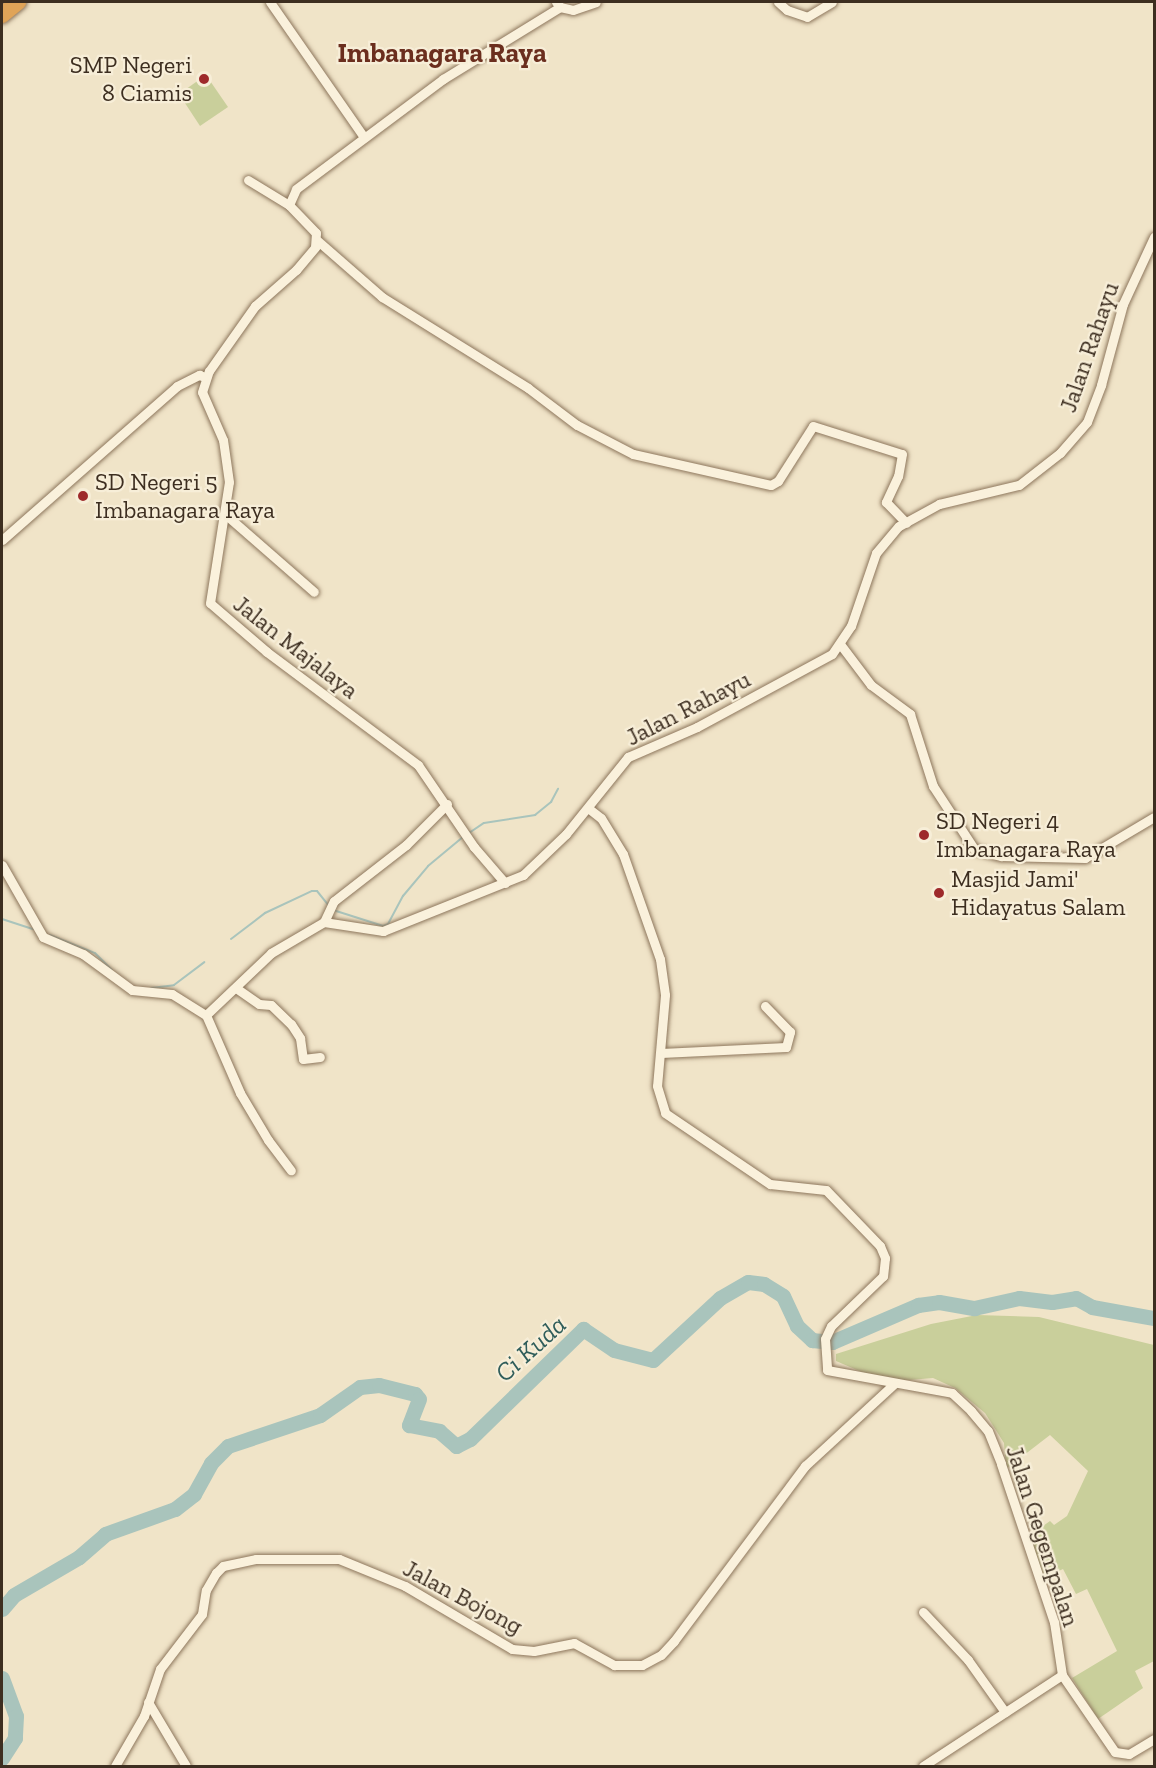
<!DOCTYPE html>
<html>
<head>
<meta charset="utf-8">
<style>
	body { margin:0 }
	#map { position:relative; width:1156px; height:1768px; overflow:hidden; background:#f0e4c8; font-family:"Zilla Slab",serif }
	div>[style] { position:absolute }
	.green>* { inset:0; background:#c9cf9b }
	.stream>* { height:2px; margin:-1px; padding:0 1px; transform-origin:1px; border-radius:1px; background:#a9c4bc }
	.river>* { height:15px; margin:-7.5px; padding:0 7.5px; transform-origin:7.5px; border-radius:7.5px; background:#a9c4bc }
	.roads { filter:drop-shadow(0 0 2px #8d765c) drop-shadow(0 0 2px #8d765c) }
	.street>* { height:9px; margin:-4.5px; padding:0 4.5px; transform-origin:4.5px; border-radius:4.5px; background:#faf1dc }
	.highway>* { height:16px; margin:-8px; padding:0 8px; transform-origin:8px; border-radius:8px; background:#e0a458 }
	.dots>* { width:16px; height:16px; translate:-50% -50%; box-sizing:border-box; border:3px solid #f7eed8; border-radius:50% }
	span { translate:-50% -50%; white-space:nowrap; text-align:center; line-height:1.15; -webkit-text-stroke:4.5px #f7eed8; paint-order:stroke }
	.poi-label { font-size:24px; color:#3d2e20 }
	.right { translate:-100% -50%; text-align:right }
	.left { translate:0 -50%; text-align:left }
	.street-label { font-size:24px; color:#3d2e20 }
	.water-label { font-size:26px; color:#2f5d5a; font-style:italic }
	.quarter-label { font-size:27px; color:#6b2e1e; font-weight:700 }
	.frame { position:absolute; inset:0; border:3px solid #3d2e20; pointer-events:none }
</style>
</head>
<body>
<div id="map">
	<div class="green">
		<i style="clip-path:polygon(206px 75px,228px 107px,200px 126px,179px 94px)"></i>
		<i style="clip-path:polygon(977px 1315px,1039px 1317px,1154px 1345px,1154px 1661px,1135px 1671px,1143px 1688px,1098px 1719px,1072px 1678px,1117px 1651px,1087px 1589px,1076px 1594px,1063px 1569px,1044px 1578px,1029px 1536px,1050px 1521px,1054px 1525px,1067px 1516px,1088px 1471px,1050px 1435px,1006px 1469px,1004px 1443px,985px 1413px,955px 1388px,933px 1378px,897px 1381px,864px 1373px,836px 1361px,836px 1354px,931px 1324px)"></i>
	</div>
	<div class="stream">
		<i style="left:469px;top:833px;width:18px;rotate:-34deg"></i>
		<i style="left:484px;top:823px;width:52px;rotate:-8.9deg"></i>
		<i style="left:535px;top:815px;width:21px;rotate:-39deg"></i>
		<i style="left:551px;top:802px;width:15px;rotate:-62deg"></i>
		<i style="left:333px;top:910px;width:52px;rotate:17.7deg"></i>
		<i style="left:383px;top:926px;width:5px;rotate:-22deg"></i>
		<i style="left:388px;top:924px;width:32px;rotate:-62deg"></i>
		<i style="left:403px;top:896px;width:39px;rotate:-50deg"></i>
		<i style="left:428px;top:866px;width:47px;rotate:-39.8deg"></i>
		<i style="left:2px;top:919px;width:33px;rotate:18deg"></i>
		<i style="left:50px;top:935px;width:48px;rotate:21.8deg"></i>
		<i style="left:95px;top:953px;width:24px;rotate:45deg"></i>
		<i style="left:231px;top:939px;width:43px;rotate:-37.4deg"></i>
		<i style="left:265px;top:913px;width:52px;rotate:-25.1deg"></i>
		<i style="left:312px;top:891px;width:5px"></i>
		<i style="left:317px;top:891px;width:19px;rotate:51deg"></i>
		<i style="left:151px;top:988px;width:23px;rotate:-7deg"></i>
		<i style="left:174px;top:985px;width:38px;rotate:-37deg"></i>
	</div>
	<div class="river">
		<i style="left:2px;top:1609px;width:18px;rotate:-49deg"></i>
		<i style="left:14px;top:1595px;width:75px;rotate:-30.3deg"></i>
		<i style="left:79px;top:1557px;width:35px;rotate:-41deg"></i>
		<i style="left:105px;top:1534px;width:74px;rotate:-19.7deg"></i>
		<i style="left:175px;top:1509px;width:24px;rotate:-38deg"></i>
		<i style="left:194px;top:1494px;width:35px;rotate:-61deg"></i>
		<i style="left:211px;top:1463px;width:24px;rotate:-45deg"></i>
		<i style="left:228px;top:1446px;width:97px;rotate:-18.6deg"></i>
		<i style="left:320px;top:1415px;width:49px;rotate:-35deg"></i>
		<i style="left:360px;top:1387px;width:19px;rotate:-6deg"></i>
		<i style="left:379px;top:1385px;width:37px;rotate:14deg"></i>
		<i style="left:415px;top:1394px;width:6px;rotate:51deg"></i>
		<i style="left:419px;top:1399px;width:28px;rotate:111deg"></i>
		<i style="left:409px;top:1425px;width:31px;rotate:11deg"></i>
		<i style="left:439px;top:1431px;width:23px;rotate:41deg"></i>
		<i style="left:456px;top:1446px;width:16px;rotate:-27deg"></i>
		<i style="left:470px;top:1439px;width:158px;rotate:-44.2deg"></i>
		<i style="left:583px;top:1329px;width:37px;rotate:34deg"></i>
		<i style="left:614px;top:1350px;width:40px;rotate:14.4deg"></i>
		<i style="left:653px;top:1360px;width:91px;rotate:-42.8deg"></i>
		<i style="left:720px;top:1298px;width:32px;rotate:-30deg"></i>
		<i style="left:748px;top:1282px;width:16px;rotate:7deg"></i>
		<i style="left:764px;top:1284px;width:22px;rotate:32deg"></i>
		<i style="left:783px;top:1296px;width:33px;rotate:65deg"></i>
		<i style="left:797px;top:1326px;width:21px;rotate:43deg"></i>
		<i style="left:812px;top:1340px;width:20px;rotate:6deg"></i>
		<i style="left:832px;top:1342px;width:94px;rotate:-23.3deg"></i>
		<i style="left:918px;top:1305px;width:21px;rotate:-8deg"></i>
		<i style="left:939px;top:1302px;width:36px;rotate:10deg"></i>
		<i style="left:974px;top:1308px;width:46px;rotate:-12.5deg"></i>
		<i style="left:1019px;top:1298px;width:33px;rotate:7deg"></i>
		<i style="left:1052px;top:1302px;width:24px;rotate:-9deg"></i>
		<i style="left:1076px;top:1298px;width:18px;rotate:29deg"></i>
		<i style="left:1092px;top:1307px;width:63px;rotate:10.1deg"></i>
		<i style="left:2px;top:1678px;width:40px;rotate:69.8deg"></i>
		<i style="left:16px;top:1716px;width:22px;rotate:93deg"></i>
		<i style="left:15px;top:1738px;width:24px;rotate:123deg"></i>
	</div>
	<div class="roads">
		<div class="street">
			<i style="left:270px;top:2px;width:165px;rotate:55.2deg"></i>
			<i style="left:556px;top:2px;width:6px;rotate:51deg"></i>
			<i style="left:560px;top:7px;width:13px;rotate:13deg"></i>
			<i style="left:573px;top:10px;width:24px;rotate:-19deg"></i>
			<i style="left:778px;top:2px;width:12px;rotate:42deg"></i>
			<i style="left:787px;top:10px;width:21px;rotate:19deg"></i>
			<i style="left:807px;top:17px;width:29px;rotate:-31deg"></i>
			<i style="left:248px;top:180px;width:48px;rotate:31.4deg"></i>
			<i style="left:318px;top:241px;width:85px;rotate:41.2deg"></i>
			<i style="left:382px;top:297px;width:172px;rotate:31.9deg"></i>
			<i style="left:528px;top:388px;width:61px;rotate:37.1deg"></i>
			<i style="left:577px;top:425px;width:63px;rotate:27.4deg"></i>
			<i style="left:633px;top:454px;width:141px;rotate:12.7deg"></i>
			<i style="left:771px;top:485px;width:8px;rotate:-30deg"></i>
			<i style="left:778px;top:481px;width:65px;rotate:-57.5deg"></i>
			<i style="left:813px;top:426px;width:93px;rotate:17.5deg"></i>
			<i style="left:902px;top:454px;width:22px;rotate:100deg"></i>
			<i style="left:898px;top:476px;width:29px;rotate:115deg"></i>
			<i style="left:886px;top:502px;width:29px;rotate:46deg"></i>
			<i style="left:225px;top:514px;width:118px;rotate:41.2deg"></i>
			<i style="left:2px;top:540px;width:233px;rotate:-41.3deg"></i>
			<i style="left:177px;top:386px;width:25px;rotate:-27deg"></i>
			<i style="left:199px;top:375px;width:6px;rotate:18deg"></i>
			<i style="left:840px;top:644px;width:51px;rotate:52.9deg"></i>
			<i style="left:871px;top:685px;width:49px;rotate:36.6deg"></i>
			<i style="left:910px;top:714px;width:76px;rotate:72.3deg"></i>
			<i style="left:933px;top:786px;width:75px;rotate:56.9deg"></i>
			<i style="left:974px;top:849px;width:28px;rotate:15deg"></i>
			<i style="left:1001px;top:856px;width:84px;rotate:1.4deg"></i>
			<i style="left:1085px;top:858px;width:80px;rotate:-30.7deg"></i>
			<i style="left:588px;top:808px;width:16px;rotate:38deg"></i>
			<i style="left:601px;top:818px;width:42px;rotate:58.6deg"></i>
			<i style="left:623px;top:854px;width:111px;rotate:70.6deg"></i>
			<i style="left:660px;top:959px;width:36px;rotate:82deg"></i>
			<i style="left:665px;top:995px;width:91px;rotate:95deg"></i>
			<i style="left:657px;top:1086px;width:28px;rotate:73deg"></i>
			<i style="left:665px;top:1113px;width:127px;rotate:34.1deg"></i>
			<i style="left:770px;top:1184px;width:56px;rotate:6.1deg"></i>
			<i style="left:826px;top:1190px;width:78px;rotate:46deg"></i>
			<i style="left:880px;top:1246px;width:13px;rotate:67deg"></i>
			<i style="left:885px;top:1258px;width:18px;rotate:96deg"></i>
			<i style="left:883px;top:1276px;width:72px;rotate:136.1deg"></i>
			<i style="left:831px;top:1326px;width:14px;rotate:115deg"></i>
			<i style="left:825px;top:1339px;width:31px;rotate:86deg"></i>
			<i style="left:827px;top:1370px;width:127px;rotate:10.4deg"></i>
			<i style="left:952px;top:1393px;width:26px;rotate:43deg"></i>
			<i style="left:971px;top:1411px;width:26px;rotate:50deg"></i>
			<i style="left:988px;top:1431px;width:35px;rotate:68deg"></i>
			<i style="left:1001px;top:1464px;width:167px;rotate:71.5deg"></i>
			<i style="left:1054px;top:1622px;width:54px;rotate:81.4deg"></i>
			<i style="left:1062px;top:1675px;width:93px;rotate:55.5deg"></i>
			<i style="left:1115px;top:1752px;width:14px;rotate:8deg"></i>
			<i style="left:1129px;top:1754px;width:29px;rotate:-31deg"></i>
			<i style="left:2px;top:865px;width:83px;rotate:60.3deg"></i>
			<i style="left:43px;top:937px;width:43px;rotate:23deg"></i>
			<i style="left:83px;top:954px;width:61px;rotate:36.3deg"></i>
			<i style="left:132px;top:990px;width:40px;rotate:5.7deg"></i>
			<i style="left:172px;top:994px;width:40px;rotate:32deg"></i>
			<i style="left:206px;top:1015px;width:90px;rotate:-43.6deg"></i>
			<i style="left:271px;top:953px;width:61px;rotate:-30.3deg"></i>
			<i style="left:324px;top:922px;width:60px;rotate:8.7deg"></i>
			<i style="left:383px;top:931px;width:151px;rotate:-21.8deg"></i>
			<i style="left:523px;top:875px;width:59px;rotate:-43.6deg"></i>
			<i style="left:566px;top:834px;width:99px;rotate:-51.2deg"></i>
			<i style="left:628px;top:757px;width:75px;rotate:-23.5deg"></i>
			<i style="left:697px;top:727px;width:153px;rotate:-28.4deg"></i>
			<i style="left:832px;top:654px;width:34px;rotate:-56deg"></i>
			<i style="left:851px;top:626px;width:77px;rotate:-71.1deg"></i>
			<i style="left:876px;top:553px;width:35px;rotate:-50deg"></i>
			<i style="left:899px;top:526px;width:46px;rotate:-28.8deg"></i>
			<i style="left:939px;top:504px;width:82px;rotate:-13.4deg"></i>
			<i style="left:1019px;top:485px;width:52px;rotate:-38deg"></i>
			<i style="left:1060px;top:453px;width:41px;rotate:-48.9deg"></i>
			<i style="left:1087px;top:422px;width:40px;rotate:-69deg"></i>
			<i style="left:1101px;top:385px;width:84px;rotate:-74.8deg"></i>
			<i style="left:1123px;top:304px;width:74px;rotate:-65.2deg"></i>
			<i style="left:505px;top:883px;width:48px;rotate:-130.7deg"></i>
			<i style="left:474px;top:847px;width:99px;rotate:-124.3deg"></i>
			<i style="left:418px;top:765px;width:189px;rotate:-143.2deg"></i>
			<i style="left:267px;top:652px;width:75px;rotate:-139.3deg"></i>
			<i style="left:210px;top:603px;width:122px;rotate:-81.1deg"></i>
			<i style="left:229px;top:482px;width:42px;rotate:-98.1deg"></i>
			<i style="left:223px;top:440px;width:52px;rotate:-113.6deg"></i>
			<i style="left:202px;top:392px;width:22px;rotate:-72deg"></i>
			<i style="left:209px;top:371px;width:80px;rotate:-54.7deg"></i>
			<i style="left:255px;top:306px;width:55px;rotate:-41.3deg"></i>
			<i style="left:296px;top:270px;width:30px;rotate:-50deg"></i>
			<i style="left:315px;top:247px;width:14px;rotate:-86deg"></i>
			<i style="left:316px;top:233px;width:39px;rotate:-134deg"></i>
			<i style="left:289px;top:205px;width:17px;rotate:-66deg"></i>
			<i style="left:296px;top:189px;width:184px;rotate:-36.8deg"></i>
			<i style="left:443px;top:79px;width:137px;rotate:-31.6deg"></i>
			<i style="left:324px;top:922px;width:23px;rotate:-65deg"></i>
			<i style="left:334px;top:901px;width:91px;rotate:-37.9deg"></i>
			<i style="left:406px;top:845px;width:58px;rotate:-45deg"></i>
			<i style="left:236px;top:988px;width:28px;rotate:35deg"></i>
			<i style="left:259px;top:1004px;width:12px;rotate:5deg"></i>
			<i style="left:271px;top:1005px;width:28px;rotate:44deg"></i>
			<i style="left:291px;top:1024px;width:17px;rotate:57deg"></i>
			<i style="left:300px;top:1038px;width:21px;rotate:82deg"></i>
			<i style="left:303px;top:1059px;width:17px;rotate:-7deg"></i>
			<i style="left:206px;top:1015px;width:85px;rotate:66.4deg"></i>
			<i style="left:240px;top:1093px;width:55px;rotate:59.2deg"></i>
			<i style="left:268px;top:1140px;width:38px;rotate:53deg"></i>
			<i style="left:661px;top:1053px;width:125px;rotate:-2.7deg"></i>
			<i style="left:786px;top:1047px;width:16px;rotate:-75deg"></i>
			<i style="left:790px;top:1032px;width:36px;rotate:-134deg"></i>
			<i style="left:923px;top:1612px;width:66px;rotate:46.8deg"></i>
			<i style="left:968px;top:1660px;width:64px;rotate:54.6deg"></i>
			<i style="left:148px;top:1702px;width:74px;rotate:59.3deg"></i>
			<i style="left:115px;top:1766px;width:58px;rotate:-59.9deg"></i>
			<i style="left:144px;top:1716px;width:50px;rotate:-71.2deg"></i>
			<i style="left:160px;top:1669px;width:69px;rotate:-52.6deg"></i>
			<i style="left:202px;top:1614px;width:24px;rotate:-81deg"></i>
			<i style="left:206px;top:1590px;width:20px;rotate:-60deg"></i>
			<i style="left:216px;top:1573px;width:10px;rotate:-45deg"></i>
			<i style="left:223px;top:1566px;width:34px;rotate:-12deg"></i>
			<i style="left:256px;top:1559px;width:83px"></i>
			<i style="left:339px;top:1559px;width:71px;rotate:22.2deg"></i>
			<i style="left:405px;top:1586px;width:124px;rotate:30.5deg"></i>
			<i style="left:512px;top:1649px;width:22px;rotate:5deg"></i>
			<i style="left:534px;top:1651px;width:41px;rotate:-11.3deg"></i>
			<i style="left:574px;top:1643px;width:46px;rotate:28.8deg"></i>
			<i style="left:614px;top:1665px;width:28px"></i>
			<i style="left:642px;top:1665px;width:21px;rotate:-28deg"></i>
			<i style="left:661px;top:1655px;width:19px;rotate:-47deg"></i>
			<i style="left:674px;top:1641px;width:219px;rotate:-53.2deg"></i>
			<i style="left:805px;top:1466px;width:121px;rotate:-42.7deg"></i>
			<i style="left:923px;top:1766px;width:166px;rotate:-33.2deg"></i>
		</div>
		<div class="highway">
			<i style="left:2px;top:15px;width:21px;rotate:-39deg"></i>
		</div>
	</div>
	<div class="dots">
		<i style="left:204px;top:79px;background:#9e2a2b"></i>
		<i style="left:83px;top:496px;background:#9e2a2b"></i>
		<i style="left:924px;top:835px;background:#9e2a2b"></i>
		<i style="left:939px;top:893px;background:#9e2a2b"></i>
	</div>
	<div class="poi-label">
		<span class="right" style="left:192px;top:79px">SMP Negeri<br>8 Ciamis</span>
		<span class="left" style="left:95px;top:496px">SD Negeri 5<br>Imbanagara Raya</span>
		<span class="left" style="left:936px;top:835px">SD Negeri 4<br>Imbanagara Raya</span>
		<span class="left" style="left:951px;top:893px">Masjid Jami'<br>Hidayatus Salam</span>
	</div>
	<div class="street-label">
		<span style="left:1089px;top:347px;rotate:-71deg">Jalan Rahayu</span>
		<span style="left:296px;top:647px;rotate:38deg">Jalan Majalaya</span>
		<span style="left:688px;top:708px;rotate:-27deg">Jalan Rahayu</span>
		<span style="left:1043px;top:1536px;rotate:72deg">Jalan Gegempalan</span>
		<span style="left:463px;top:1597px;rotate:28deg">Jalan Bojong</span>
	</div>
	<div class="water-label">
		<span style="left:531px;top:1349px;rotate:-42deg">Ci Kuda</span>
	</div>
	<div class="quarter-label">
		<span style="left:442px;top:54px">Imbanagara Raya</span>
	</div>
	<div class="frame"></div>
</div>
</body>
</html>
